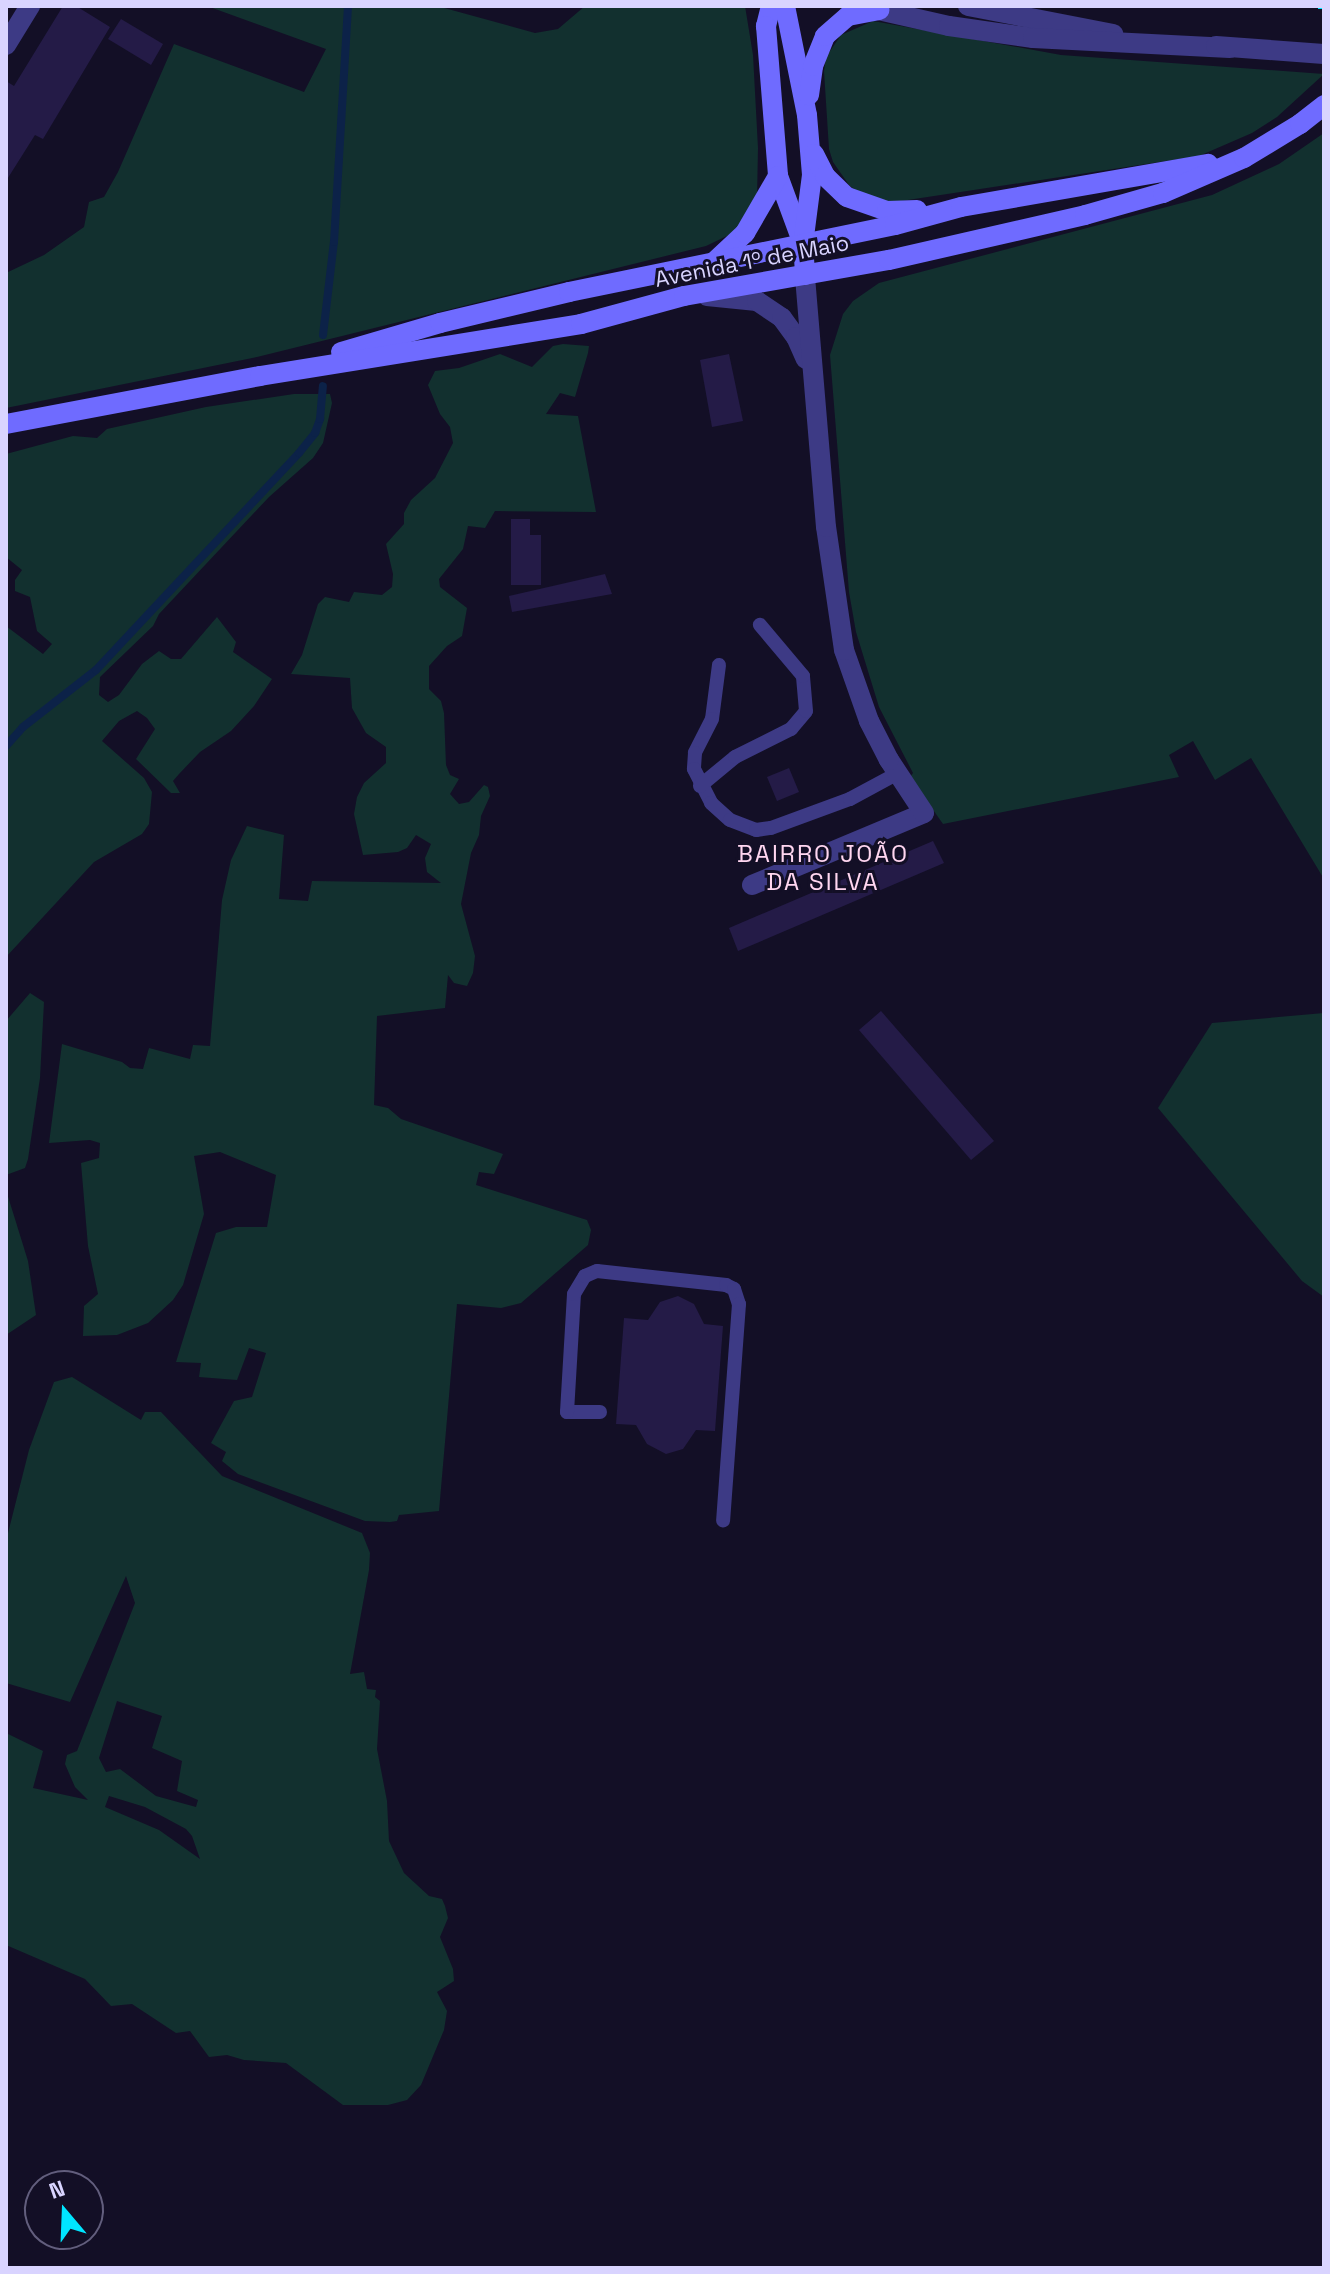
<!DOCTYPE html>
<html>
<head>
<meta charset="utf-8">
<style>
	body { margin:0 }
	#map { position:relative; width:1330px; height:2274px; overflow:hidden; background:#130f26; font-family:"Space Grotesk",sans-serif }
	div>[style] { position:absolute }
	.green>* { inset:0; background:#12302f }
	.stream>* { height:8px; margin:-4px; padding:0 4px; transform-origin:4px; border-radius:4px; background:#0c2248 }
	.building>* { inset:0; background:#241b47 }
	.service>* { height:14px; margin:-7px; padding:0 7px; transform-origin:7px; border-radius:7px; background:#3d3a85 }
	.minor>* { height:20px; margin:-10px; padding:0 10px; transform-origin:10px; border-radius:10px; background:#3d3a85 }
	.secondary>* { height:20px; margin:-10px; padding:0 10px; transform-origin:10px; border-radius:10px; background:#6f6bff }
	.rail>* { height:6px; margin-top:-3px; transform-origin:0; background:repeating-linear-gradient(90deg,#00e5ff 0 12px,transparent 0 22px) }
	span { translate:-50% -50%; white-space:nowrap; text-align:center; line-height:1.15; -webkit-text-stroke:6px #130f26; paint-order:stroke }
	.street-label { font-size:22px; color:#d9d4ff }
	.neighbourhood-label { font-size:24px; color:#ffd6f0; letter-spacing:2px }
	.frame { position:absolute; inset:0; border:8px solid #d9d4ff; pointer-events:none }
	.north { position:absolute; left:24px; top:2170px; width:80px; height:80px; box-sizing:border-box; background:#130f26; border:2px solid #625e7d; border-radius:50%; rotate:341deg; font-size:22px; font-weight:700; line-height:32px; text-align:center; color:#d9d4ff }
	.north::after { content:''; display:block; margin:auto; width:28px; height:36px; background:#00e5ff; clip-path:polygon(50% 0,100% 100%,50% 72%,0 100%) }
</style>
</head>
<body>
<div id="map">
	<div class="green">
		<i style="clip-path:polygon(207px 6px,437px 6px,535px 33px,558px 29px,585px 6px,745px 6px,753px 55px,758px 148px,757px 199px,733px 233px,706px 246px,257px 357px,6px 408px,6px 273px,44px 255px,84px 227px,89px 202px,104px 197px,118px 172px,174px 44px,304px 92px,326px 49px)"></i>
		<i style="clip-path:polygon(873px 21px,1061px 55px,1324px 74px,1277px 117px,1252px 133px,1199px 156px,888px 203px,860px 194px,849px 185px,833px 162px,829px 149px,824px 71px,826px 57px,841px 35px)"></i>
		<i style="clip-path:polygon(1324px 133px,1324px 879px,1251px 758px,1215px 780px,1193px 741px,1169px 755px,1179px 777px,943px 824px,910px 777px,913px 773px,879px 707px,856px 632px,849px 592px,830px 355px,843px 314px,853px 301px,879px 283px,1212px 195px,1279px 164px)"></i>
		<i style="clip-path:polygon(563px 344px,589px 346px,588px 353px,575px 397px,560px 393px,546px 414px,578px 416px,596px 512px,495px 511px,485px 528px,468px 526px,463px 549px,439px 579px,440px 587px,467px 608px,462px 636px,447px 646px,429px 666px,429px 689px,441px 701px,444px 713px,446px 765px,450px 775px,459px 779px,450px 794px,459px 804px,469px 802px,484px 785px,488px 787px,490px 796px,481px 816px,479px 835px,471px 853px,461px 904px,475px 956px,473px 973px,467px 986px,454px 983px,448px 975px,445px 1008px,377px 1016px,374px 1105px,388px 1108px,401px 1119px,503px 1154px,494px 1174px,479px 1172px,476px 1185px,587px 1220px,591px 1230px,588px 1245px,521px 1303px,501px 1308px,457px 1304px,439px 1511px,399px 1515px,397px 1521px,390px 1522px,365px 1521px,238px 1474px,222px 1461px,226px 1452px,211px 1443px,234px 1401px,252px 1397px,266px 1353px,249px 1348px,237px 1380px,199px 1377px,201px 1363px,176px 1362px,216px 1233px,236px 1227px,267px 1227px,276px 1175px,220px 1152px,194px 1156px,204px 1214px,183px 1285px,173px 1300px,148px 1323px,117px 1335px,83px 1336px,84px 1306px,98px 1294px,88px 1246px,81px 1163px,99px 1158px,100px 1143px,90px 1140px,49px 1143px,62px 1044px,122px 1062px,130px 1068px,143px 1069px,149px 1048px,190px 1059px,193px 1045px,210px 1046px,222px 900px,231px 860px,247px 826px,284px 835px,279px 899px,308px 901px,312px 881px,441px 883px,427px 872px,425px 858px,431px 844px,416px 835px,407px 848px,398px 852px,363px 855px,354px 814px,357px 797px,364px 783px,386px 763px,386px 747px,366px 733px,352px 708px,350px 678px,291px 674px,302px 655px,318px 604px,325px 597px,349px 602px,354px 592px,382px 595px,392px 587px,393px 574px,386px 544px,404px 524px,404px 513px,411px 500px,435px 478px,453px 443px,450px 427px,440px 414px,428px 385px,435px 371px,459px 368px,500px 354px,532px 367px,553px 346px)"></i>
		<i style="clip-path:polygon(294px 394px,330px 394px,332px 403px,323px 443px,313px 458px,269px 497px,159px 614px,153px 626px,100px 677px,99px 695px,108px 702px,119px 695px,142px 664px,159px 651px,171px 659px,181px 659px,217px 617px,236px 642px,233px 652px,272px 679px,254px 706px,231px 731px,200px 752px,179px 774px,173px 781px,180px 793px,171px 793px,136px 759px,155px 729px,147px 718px,137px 711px,119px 721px,102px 741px,144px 778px,152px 792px,149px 824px,142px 834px,94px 862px,6px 957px,6px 626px,43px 654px,52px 644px,37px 631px,30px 597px,15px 591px,15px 580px,22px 570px,6px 557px,6px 454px,73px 436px,97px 438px,107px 429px,206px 407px)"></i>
		<i style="clip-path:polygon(30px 993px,44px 1002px,40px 1078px,28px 1159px,25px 1168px,6px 1175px,6px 1021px)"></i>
		<i style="clip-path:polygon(1324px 1013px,1324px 1297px,1302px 1281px,1158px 1108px,1212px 1023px)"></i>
		<i style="clip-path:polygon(6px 1190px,28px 1261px,36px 1315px,6px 1335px)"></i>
		<i style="clip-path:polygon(evenodd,72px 1377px,141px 1420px,145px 1412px,161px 1412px,222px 1476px,362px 1533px,370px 1553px,369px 1570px,350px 1674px,364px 1672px,367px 1689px,376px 1690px,375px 1697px,380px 1701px,377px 1749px,387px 1801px,389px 1841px,404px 1873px,429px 1896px,442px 1899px,445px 1906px,448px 1918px,440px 1937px,453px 1969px,454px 1981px,437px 1992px,447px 2011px,444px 2030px,421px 2085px,407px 2100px,388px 2105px,343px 2105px,286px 2063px,244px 2060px,227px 2055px,209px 2057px,190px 2031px,176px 2033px,132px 2004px,111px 2006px,85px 1979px,6px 1945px,6px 1733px,43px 1751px,33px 1788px,88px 1800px,75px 1787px,65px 1764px,67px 1755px,77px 1751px,135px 1603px,126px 1576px,70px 1702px,6px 1683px,6px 1541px,29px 1450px,54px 1382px,72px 1377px,117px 1701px,162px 1716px,152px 1748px,182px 1761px,177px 1791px,198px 1800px,196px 1807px,156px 1796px,120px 1769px,106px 1772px,99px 1758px,117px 1701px,72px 1377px,109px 1796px,145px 1807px,186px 1829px,192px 1836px,200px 1859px,159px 1830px,105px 1807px,109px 1796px)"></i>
	</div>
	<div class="stream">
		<i style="left:323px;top:335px;width:94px;rotate:-83.3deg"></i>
		<i style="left:334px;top:242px;width:236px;rotate:-86.6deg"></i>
		<i style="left:6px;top:746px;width:25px;rotate:-48deg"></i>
		<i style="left:23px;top:727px;width:93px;rotate:-38deg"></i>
		<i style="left:96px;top:670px;width:297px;rotate:-46.9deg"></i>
		<i style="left:299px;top:453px;width:26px;rotate:-51deg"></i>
		<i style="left:315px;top:433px;width:15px;rotate:-70deg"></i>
		<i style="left:320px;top:419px;width:33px;rotate:-85deg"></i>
	</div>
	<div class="building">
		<i style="clip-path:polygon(63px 6px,76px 6px,110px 27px,43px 139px,35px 135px,6px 181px,6px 81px,14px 86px)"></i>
		<i style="clip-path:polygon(121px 19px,163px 44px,151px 65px,108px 39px)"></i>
		<i style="clip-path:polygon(729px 354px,743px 421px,712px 427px,700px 360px)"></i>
		<i style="clip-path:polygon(511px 519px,530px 519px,530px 535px,541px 535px,541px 585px,511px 585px)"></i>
		<i style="clip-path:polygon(605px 574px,612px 594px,512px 612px,509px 596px)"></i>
		<i style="clip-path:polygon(789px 768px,799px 792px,777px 801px,767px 777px)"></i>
		<i style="clip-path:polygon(933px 841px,944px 863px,738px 951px,729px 928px)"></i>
		<i style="clip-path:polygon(881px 1011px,994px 1141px,971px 1160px,859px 1030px)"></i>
		<i style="clip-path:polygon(678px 1296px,694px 1304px,704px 1324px,723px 1326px,715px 1431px,696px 1430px,683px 1449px,666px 1454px,647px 1444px,636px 1425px,616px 1424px,624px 1318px,648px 1320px,660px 1302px)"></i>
	</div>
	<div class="service">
		<i style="left:719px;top:665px;width:54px;rotate:97.4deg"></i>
		<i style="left:712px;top:719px;width:38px;rotate:117deg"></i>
		<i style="left:695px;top:753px;width:16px;rotate:94deg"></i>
		<i style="left:694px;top:769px;width:38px;rotate:63deg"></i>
		<i style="left:711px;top:803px;width:25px;rotate:42deg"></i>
		<i style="left:730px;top:820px;width:28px;rotate:21deg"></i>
		<i style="left:756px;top:830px;width:15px;rotate:-8deg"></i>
		<i style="left:771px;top:828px;width:84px;rotate:-20.2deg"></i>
		<i style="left:850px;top:799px;width:55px;rotate:-28.4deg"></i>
		<i style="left:700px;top:786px;width:45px;rotate:-39.6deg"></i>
		<i style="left:735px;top:757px;width:63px;rotate:-26.6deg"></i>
		<i style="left:791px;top:729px;width:23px;rotate:-50deg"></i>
		<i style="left:806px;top:711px;width:35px;rotate:-95deg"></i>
		<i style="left:803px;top:676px;width:67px;rotate:-130.1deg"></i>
		<i style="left:600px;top:1412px;width:33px;rotate:180deg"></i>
		<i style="left:567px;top:1412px;width:118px;rotate:-86.6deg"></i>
		<i style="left:574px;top:1294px;width:21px;rotate:-59deg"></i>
		<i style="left:585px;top:1276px;width:13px;rotate:-23deg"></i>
		<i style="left:597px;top:1271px;width:130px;rotate:6.2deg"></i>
		<i style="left:726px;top:1285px;width:9px;rotate:27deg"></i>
		<i style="left:734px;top:1289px;width:16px;rotate:72deg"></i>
		<i style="left:739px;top:1304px;width:217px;rotate:94.2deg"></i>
	</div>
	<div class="minor">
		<i style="left:968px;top:6px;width:148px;rotate:10.9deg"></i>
		<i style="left:865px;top:7px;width:86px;rotate:12.7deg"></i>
		<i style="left:949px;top:26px;width:85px;rotate:8.1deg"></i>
		<i style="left:1033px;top:38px;width:197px;rotate:2.9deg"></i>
		<i style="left:6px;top:45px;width:46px;rotate:-58.4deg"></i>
		<i style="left:1216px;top:46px;width:108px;rotate:4.2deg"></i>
		<i style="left:707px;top:296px;width:50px;rotate:5.7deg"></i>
		<i style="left:757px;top:301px;width:30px;rotate:34deg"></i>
		<i style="left:782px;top:318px;width:24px;rotate:54deg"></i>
		<i style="left:796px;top:337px;width:24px;rotate:66deg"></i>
		<i style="left:752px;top:885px;width:186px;rotate:-22.7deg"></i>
		<i style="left:924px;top:813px;width:64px;rotate:-123.4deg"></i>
		<i style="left:889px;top:760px;width:44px;rotate:-117.1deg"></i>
		<i style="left:869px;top:721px;width:75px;rotate:-109.4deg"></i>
		<i style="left:844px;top:650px;width:124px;rotate:-98.3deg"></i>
		<i style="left:826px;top:527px;width:253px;rotate:-94.8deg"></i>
	</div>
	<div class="secondary">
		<i style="left:771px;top:6px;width:21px;rotate:104deg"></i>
		<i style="left:766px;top:26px;width:150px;rotate:85.4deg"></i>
		<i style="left:778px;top:176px;width:72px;rotate:69.8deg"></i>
		<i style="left:785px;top:6px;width:111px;rotate:78.6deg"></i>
		<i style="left:807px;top:115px;width:60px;rotate:85.2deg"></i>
		<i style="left:812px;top:175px;width:70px;rotate:97.4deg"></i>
		<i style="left:803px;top:244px;width:31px;rotate:86deg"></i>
		<i style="left:809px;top:95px;width:29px;rotate:-82deg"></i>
		<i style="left:813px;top:66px;width:32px;rotate:-68deg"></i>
		<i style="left:825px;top:36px;width:30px;rotate:-41deg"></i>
		<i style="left:848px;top:16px;width:32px;rotate:-11deg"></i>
		<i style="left:814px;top:154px;width:25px;rotate:63deg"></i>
		<i style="left:825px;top:176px;width:30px;rotate:44deg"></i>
		<i style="left:847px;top:197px;width:42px;rotate:19.3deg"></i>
		<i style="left:887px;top:211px;width:30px;rotate:-2deg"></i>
		<i style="left:715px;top:261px;width:41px;rotate:-43deg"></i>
		<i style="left:745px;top:233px;width:66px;rotate:-59.9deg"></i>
		<i style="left:341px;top:352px;width:103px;rotate:-16.3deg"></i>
		<i style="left:440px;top:323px;width:133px;rotate:-13.5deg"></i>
		<i style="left:569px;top:292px;width:333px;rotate:-11.6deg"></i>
		<i style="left:895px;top:225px;width:68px;rotate:-15.3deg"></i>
		<i style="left:961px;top:207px;width:251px;rotate:-9.9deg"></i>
		<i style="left:6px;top:424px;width:258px;rotate:-10.7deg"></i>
		<i style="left:260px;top:376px;width:325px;rotate:-9.2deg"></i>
		<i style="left:581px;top:324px;width:107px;rotate:-15.2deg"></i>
		<i style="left:684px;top:296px;width:208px;rotate:-10deg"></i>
		<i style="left:889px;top:260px;width:201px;rotate:-12.9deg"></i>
		<i style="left:1085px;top:215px;width:81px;rotate:-15.8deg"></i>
		<i style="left:1163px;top:193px;width:88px;rotate:-23.4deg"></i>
		<i style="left:1244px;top:158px;width:66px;rotate:-31.3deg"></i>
		<i style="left:1300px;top:124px;width:31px;rotate:-38deg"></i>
	</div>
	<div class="rail">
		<i style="left:1318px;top:6px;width:6px"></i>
	</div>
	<div class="street-label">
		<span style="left:752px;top:261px;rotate:-11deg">Avenida 1º de Maio</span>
	</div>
	<div class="neighbourhood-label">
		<span style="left:823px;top:868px">BAIRRO JOÃO<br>DA SILVA</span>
	</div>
	<div class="frame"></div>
	<div class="north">N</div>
</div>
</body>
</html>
